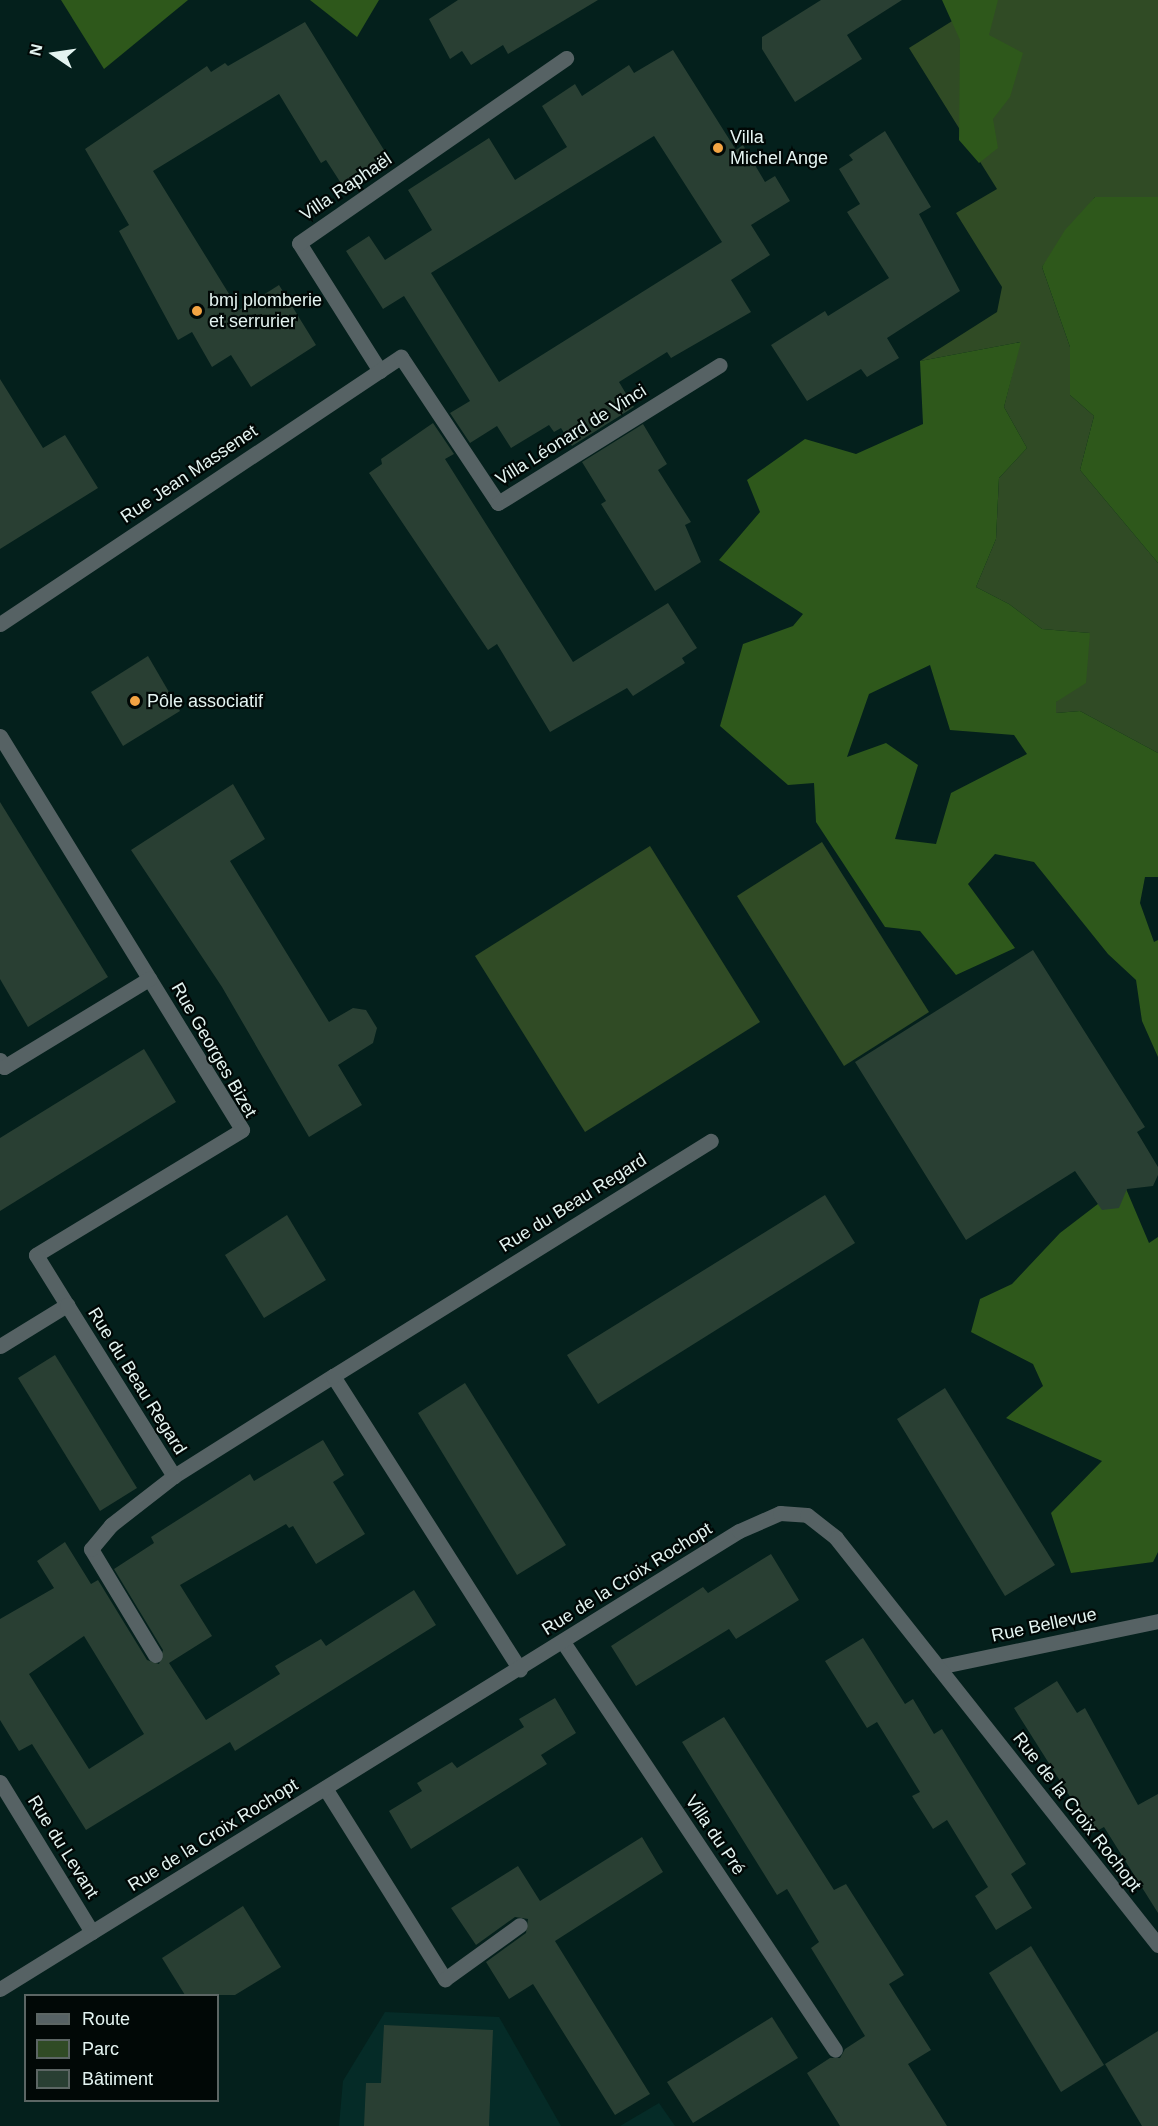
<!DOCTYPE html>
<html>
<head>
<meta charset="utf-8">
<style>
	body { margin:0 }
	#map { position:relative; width:1158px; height:2126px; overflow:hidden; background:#04201c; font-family:Arial,sans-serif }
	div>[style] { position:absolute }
	.built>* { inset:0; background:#052b27 }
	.green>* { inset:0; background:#304b25 }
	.forest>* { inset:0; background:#2e581b }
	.building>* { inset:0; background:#293f33 }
	.minor>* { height:15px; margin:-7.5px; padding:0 7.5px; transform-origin:7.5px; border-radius:7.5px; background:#566264 }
	.dots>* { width:16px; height:16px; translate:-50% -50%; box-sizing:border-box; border:3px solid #010806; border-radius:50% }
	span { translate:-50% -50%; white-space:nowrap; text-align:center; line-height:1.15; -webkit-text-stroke:4.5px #010806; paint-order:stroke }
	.poi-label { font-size:18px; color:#e4f4f1 }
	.left { translate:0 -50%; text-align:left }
	.street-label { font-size:18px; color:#e4f4f1 }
	.legend { position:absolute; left:24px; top:1994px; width:195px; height:108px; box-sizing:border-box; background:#010806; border:2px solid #5c6664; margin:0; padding:8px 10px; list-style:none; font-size:18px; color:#e4f4f1 }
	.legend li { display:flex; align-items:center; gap:12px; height:30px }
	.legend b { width:30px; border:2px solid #5c6664 }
	.north { position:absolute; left:24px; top:24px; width:60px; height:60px; -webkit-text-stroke:4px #010806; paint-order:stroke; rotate:283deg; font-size:16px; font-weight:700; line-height:24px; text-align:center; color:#e4f4f1 }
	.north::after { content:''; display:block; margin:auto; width:21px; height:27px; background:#e4f4f1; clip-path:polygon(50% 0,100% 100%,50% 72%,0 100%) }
</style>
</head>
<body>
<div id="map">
	<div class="built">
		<i style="clip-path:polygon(385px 2012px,499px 2017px,561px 2126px,339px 2126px,343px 2081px)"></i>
		<i style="clip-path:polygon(659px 2103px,675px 2126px,620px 2126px)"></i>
	</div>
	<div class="green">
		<i style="clip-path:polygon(952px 0,1158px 0,1158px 197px,1095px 197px,1042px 267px,1070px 347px,1070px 395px,1094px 416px,1080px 470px,1158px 563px,1158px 753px,1080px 711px,1056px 713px,1056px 702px,1090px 633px,1042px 629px,1009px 604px,976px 587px,996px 539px,999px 478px,1027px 448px,1004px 407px,1020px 342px,920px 361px,997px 312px,1002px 287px,956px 213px,997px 189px,909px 48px,957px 18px)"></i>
		<i style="clip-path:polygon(822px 842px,929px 1012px,844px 1066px,737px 896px)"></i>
		<i style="clip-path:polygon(650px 846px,760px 1022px,585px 1132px,475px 956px)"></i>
	</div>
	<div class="forest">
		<i style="clip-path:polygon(61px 0,188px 0,104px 69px)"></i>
		<i style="clip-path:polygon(310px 0,379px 0,357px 37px)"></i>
		<i style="clip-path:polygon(942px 0,998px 0,989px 35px,1023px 53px,1010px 97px,993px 119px,998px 148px,979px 163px,959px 140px,960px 40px)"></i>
		<i style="clip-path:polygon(1095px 197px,1158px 197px,1158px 563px,1080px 470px,1094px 416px,1070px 395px,1070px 347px,1042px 267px,1065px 230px)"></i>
		<i style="clip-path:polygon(evenodd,1021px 342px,1004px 407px,1027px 448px,999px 478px,996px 539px,976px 587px,1009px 604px,1042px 629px,1090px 633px,1086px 683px,1056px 702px,1056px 713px,1080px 711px,1158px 753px,1158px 877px,1145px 877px,1140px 903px,1154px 942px,1158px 940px,1158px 1057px,1142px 1021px,1136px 980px,1108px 954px,1034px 862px,995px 854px,968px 884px,1015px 948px,956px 975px,920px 931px,885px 927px,816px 822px,814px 783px,788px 785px,720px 726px,743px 644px,793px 626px,803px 614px,719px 560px,760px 512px,747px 480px,805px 439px,856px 454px,923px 424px,920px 361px,1021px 342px,930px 665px,950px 730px,1014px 735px,1027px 754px,951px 793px,936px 844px,895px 839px,918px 765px,886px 743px,847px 757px,869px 694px,930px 665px)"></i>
		<i style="clip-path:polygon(1124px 1184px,1149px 1243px,1158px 1237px,1158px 1552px,1153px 1562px,1071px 1573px,1051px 1513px,1102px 1461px,1006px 1418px,1043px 1386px,1033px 1364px,971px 1332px,980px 1299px,1012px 1284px,1060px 1233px)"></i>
	</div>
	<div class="building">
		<i style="clip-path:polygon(458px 0,598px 0,508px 54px,503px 45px,471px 65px,462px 51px,450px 59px,429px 19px)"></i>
		<i style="clip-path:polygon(821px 0,902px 0,847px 35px,862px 59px,795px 102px,762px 49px,762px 37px)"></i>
		<i style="clip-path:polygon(305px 22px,392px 163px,346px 191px,326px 160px,321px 163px,279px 94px,153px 171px,239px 310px,279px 285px,316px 345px,251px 387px,231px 355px,212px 367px,192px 332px,178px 340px,119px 231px,129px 225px,85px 149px,207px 66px,211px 72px,225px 63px,228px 66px)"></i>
		<i style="clip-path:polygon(evenodd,673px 50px,736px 150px,743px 145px,765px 182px,775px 176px,790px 201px,751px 225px,770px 255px,731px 280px,751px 312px,671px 358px,667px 352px,619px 382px,634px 407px,572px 446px,561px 428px,554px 432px,549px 425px,511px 448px,497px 426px,470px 443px,450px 413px,470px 401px,404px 296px,383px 309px,346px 251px,369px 236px,385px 260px,432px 230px,408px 190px,489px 138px,515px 180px,567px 147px,542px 106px,575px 84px,582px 96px,629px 65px,634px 73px,673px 50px,654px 136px,722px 242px,499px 382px,431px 273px,654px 136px)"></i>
		<i style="clip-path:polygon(885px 131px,931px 207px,919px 214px,960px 291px,887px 338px,899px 358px,867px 377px,861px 369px,807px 401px,771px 345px,825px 311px,828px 316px,889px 278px,847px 212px,860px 204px,839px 169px,853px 160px,849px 155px)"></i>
		<i style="clip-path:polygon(0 379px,43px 448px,65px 435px,98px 488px,0 549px)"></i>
		<i style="clip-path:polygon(433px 423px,454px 454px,445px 459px,573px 662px,668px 603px,697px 648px,682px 658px,685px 663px,633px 696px,627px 688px,550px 732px,497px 644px,488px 650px,369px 473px,382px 464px,381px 459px)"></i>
		<i style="clip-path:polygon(643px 424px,667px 464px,658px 470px,691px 522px,685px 525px,701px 562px,655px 591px,601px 504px,606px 501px,582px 462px)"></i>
		<i style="clip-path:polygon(148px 656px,180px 711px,123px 746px,91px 692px)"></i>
		<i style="clip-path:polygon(233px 784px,265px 839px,230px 861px,329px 1022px,353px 1008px,366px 1010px,377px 1028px,373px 1043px,338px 1065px,362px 1105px,309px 1137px,222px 987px,131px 850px)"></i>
		<i style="clip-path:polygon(0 802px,108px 977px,28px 1027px,0 979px)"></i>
		<i style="clip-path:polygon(1033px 950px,1145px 1127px,1137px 1132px,1158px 1167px,1158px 1175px,1153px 1186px,1127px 1189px,1119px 1208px,1102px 1210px,1075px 1171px,966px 1240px,855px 1062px)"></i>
		<i style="clip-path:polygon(144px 1049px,176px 1102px,0 1211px,0 1138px)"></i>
		<i style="clip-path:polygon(825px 1195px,855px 1243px,598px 1404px,567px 1355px)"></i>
		<i style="clip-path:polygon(287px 1215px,326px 1280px,264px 1318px,225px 1255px)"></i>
		<i style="clip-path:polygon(55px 1355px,137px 1488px,100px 1511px,18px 1378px)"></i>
		<i style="clip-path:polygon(465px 1383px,566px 1545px,517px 1575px,418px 1413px)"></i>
		<i style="clip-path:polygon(945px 1388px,1055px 1565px,1005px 1596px,897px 1419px)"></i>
		<i style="clip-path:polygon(evenodd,323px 1440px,344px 1475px,333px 1482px,365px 1534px,316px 1564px,293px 1526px,289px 1528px,286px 1524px,180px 1585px,212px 1636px,169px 1663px,206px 1720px,280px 1674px,275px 1666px,321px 1639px,326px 1646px,414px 1590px,436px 1625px,235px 1751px,230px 1742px,86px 1830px,32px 1744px,19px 1751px,0 1720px,0 1619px,54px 1588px,37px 1561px,65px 1542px,91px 1584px,98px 1580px,147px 1660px,159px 1664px,163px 1650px,114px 1569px,154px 1543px,151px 1537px,250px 1474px,254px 1481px,323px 1440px,84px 1636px,144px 1734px,89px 1769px,29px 1674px,84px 1636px)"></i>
		<i style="clip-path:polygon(771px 1554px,799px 1600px,736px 1639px,729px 1629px,636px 1686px,611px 1646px,703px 1587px,708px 1593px)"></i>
		<i style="clip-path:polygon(863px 1638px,905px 1704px,913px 1699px,934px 1734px,942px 1729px,1026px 1864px,1011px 1874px,1032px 1908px,996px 1930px,975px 1896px,988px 1887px,947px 1820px,933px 1829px,912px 1796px,920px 1792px,877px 1722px,867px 1728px,825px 1661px)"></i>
		<i style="clip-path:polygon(1057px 1681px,1077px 1713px,1085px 1708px,1138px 1805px,1158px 1794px,1158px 1913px,1104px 1827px,1093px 1833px,1014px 1708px)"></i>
		<i style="clip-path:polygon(555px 1698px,576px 1733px,541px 1755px,547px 1764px,411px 1849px,389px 1811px,422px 1791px,417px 1783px,452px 1762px,457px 1768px,524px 1727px,519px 1719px)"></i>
		<i style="clip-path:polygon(724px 1717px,834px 1890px,846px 1884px,904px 1975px,889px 1984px,931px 2050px,908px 2064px,947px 2126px,840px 2126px,807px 2073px,830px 2058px,840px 2058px,845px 2049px,865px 2036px,811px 1948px,819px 1942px,787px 1889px,777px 1895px,682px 1742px)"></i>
		<i style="clip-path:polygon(642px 1837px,663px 1872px,555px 1941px,650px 2094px,615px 2115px,533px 1984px,509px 1999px,486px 1962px,526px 1933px,528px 1919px,515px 1917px,476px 1945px,451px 1908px,518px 1866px,540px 1901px)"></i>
		<i style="clip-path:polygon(243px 1906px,281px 1967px,235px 1995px,185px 1995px,162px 1958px)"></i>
		<i style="clip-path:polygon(1031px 1946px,1104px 2065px,1061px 2092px,989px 1973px)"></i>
		<i style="clip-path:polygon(772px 2017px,798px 2058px,693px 2123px,667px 2082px)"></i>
		<i style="clip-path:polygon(384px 2025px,493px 2030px,489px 2126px,364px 2126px,366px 2083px,381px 2083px)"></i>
		<i style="clip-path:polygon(1158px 2031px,1158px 2126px,1142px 2126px,1105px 2064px)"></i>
	</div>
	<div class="minor">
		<i style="left:380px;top:371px;width:151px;rotate:-122.3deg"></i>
		<i style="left:299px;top:243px;width:325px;rotate:-34.7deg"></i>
		<i style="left:0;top:624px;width:482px;rotate:-33.7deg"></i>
		<i style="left:401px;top:357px;width:175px;rotate:56.4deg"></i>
		<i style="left:498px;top:503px;width:261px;rotate:-31.9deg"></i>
		<i style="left:0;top:736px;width:462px;rotate:58.4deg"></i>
		<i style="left:242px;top:1130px;width:241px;rotate:148.8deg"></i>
		<i style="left:36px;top:1255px;width:59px;rotate:58.2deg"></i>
		<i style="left:0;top:1060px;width:8px;rotate:60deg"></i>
		<i style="left:4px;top:1067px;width:170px;rotate:-31.3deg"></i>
		<i style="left:0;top:1346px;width:79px;rotate:-31.5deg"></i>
		<i style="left:67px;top:1305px;width:202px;rotate:58deg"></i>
		<i style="left:174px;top:1476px;width:188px;rotate:-32.2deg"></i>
		<i style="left:333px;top:1376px;width:348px;rotate:57.5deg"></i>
		<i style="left:333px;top:1376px;width:445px;rotate:-31.9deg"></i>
		<i style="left:563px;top:1642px;width:490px;rotate:56.3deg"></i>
		<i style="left:155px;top:1655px;width:124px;rotate:-121.1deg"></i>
		<i style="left:91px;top:1549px;width:31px;rotate:-50deg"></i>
		<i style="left:111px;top:1525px;width:80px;rotate:-37.9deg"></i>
		<i style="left:938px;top:1667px;width:225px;rotate:-11.8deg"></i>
		<i style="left:0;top:1782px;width:176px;rotate:58.5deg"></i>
		<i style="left:325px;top:1788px;width:226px;rotate:57.9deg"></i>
		<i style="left:445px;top:1979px;width:92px;rotate:-35.8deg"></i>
		<i style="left:0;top:1989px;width:869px;rotate:-31.79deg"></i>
		<i style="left:739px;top:1531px;width:45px;rotate:-23.7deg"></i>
		<i style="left:780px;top:1513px;width:27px;rotate:4deg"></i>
		<i style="left:807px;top:1515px;width:37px;rotate:38deg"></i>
		<i style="left:836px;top:1538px;width:519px;rotate:51.65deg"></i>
	</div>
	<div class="dots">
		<i style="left:718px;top:148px;background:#f3a443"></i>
		<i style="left:197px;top:311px;background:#f3a443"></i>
		<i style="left:135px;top:701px;background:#f3a443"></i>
	</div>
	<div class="poi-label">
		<span class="left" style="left:730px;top:148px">Villa<br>Michel Ange</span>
		<span class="left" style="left:209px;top:311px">bmj plomberie<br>et serrurier</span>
		<span class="left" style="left:147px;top:701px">Pôle associatif</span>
	</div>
	<div class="street-label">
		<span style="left:346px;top:187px;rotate:-34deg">Villa Raphaël</span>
		<span style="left:571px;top:435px;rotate:-32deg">Villa Léonard de Vinci</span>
		<span style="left:189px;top:474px;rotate:-34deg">Rue Jean Massenet</span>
		<span style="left:214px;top:1050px;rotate:60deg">Rue Georges Bizet</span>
		<span style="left:573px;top:1203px;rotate:-32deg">Rue du Beau Regard</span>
		<span style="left:137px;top:1381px;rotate:58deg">Rue du Beau Regard</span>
		<span style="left:627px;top:1579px;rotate:-32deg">Rue de la Croix Rochopt</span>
		<span style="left:1044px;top:1625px;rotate:-12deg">Rue Bellevue</span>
		<span style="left:1077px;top:1812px;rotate:52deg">Rue de la Croix Rochopt</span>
		<span style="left:213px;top:1835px;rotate:-32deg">Rue de la Croix Rochopt</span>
		<span style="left:715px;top:1835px;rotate:56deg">Villa du Pré</span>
		<span style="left:63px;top:1847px;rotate:58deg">Rue du Levant</span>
	</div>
	<ul class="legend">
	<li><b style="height:8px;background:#566264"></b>Route</li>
	<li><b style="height:16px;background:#304b25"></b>Parc</li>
	<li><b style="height:16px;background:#293f33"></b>Bâtiment</li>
	</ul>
	<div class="north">N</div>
</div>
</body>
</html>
